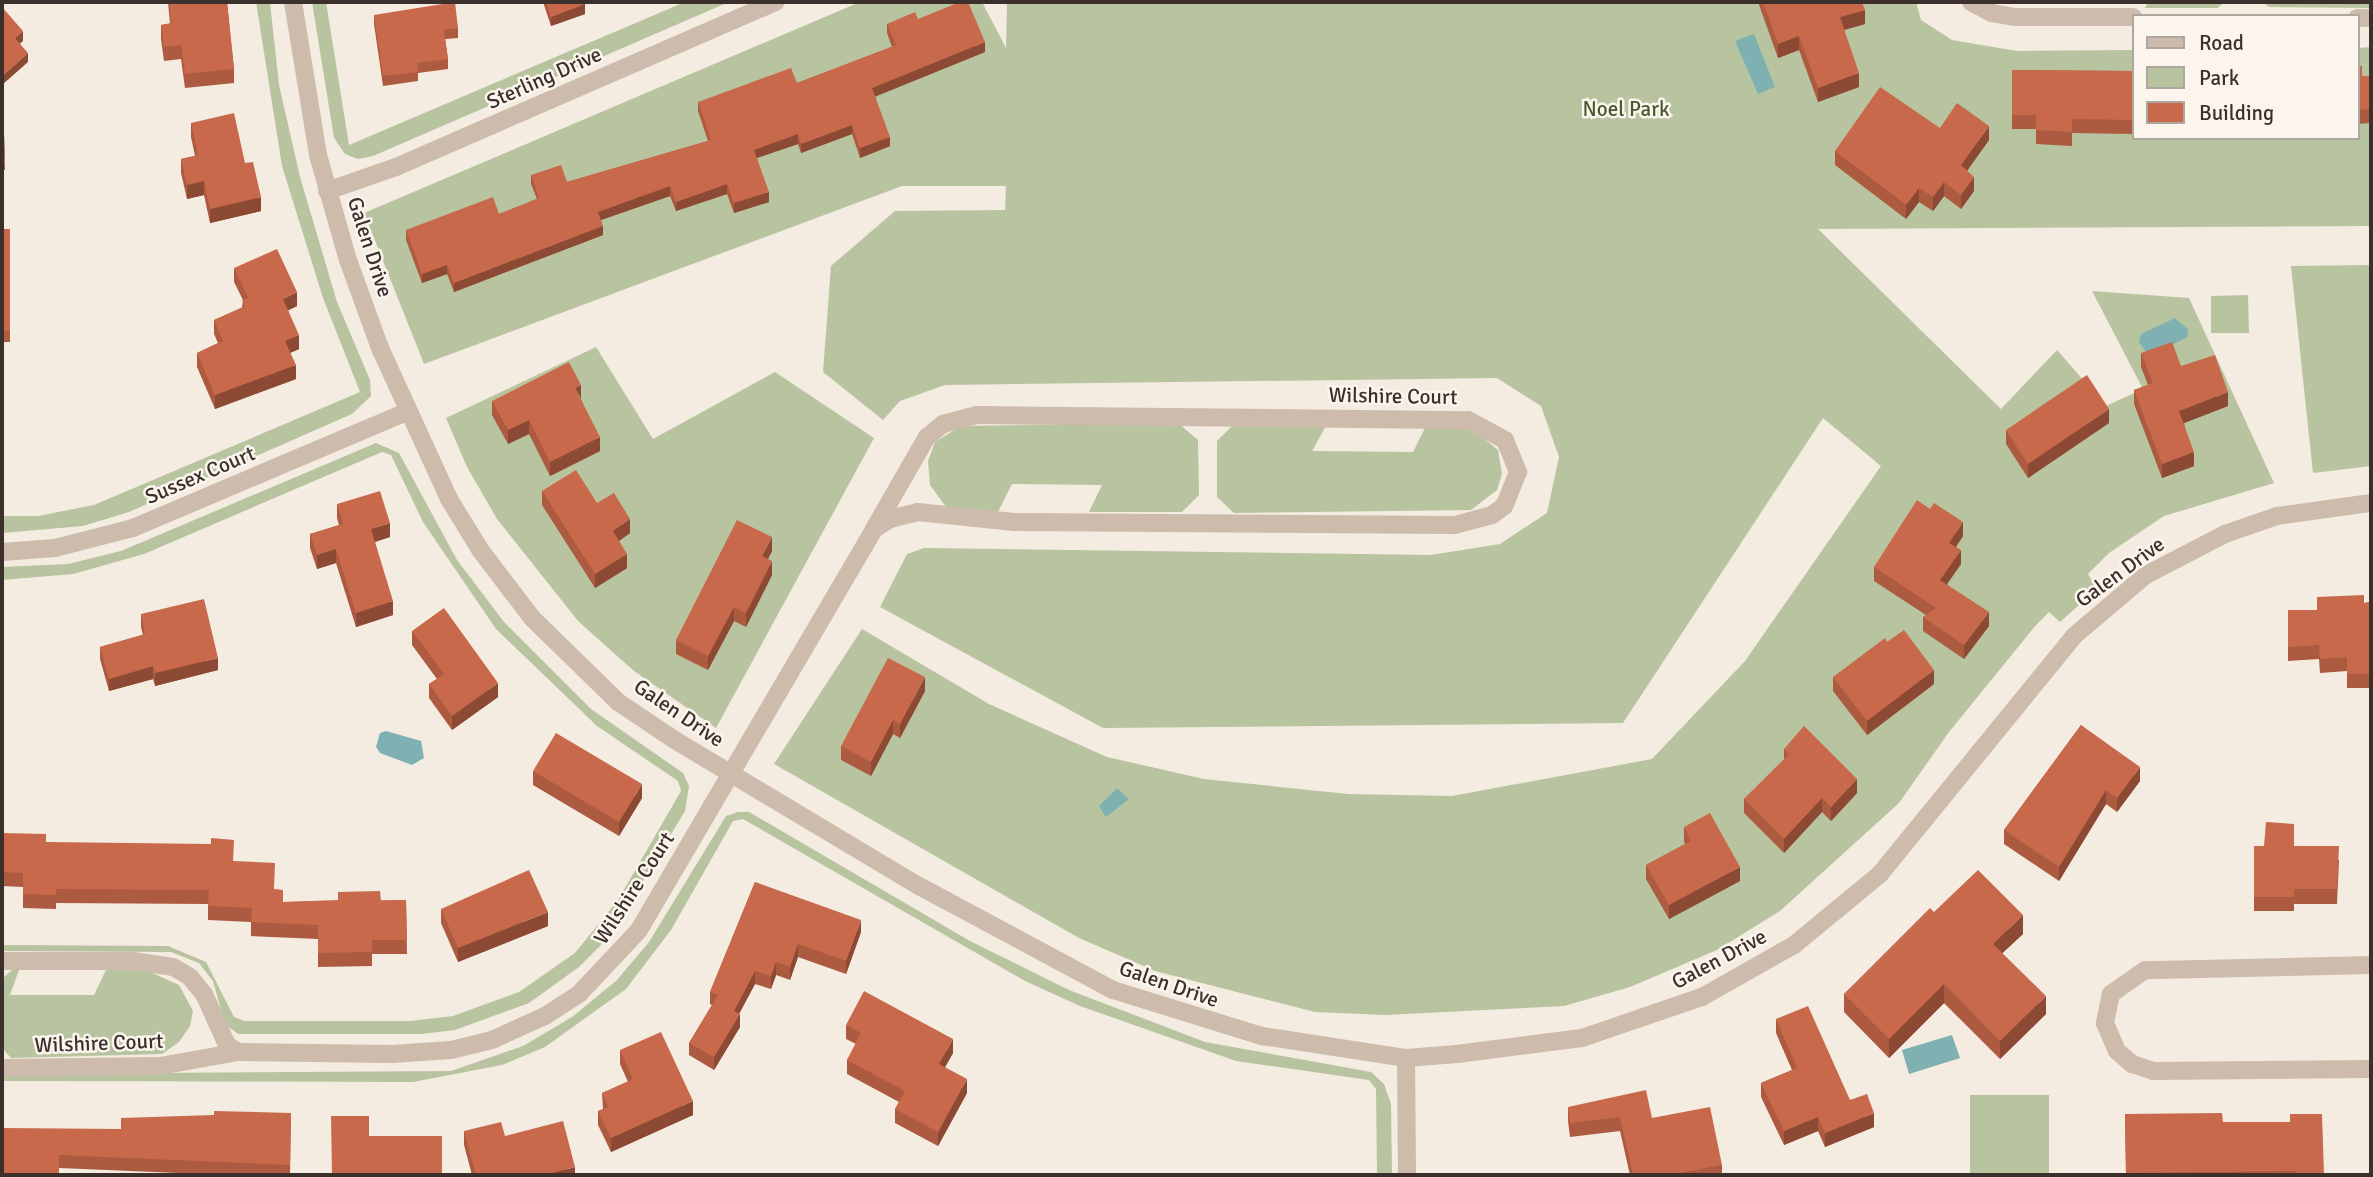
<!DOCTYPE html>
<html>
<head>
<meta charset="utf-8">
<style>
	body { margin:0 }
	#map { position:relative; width:2373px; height:1177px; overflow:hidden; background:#f4ebe1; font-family:Signika,sans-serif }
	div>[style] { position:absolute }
	.green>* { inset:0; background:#b8c4a0 }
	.water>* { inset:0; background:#7fb0b2 }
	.minor>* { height:18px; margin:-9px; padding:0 9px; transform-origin:9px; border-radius:9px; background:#cdbbac }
	.wall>* { inset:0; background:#ac5a40 }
	.shaded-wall>* { inset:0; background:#8c4a34 }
	.building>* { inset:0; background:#c8694b }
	span { translate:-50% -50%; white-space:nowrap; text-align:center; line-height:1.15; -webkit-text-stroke:5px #fbf5ee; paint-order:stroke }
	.street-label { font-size:21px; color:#3b302b }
	.park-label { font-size:21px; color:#4a5a2e }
	.frame { position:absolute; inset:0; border:4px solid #3b302b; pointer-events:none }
	.legend { position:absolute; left:2132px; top:14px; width:228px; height:126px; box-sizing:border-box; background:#fbf5ee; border:2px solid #aea6a0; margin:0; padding:9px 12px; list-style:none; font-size:21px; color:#3b302b }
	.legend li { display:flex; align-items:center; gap:14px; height:35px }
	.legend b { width:35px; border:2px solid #aea6a0 }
</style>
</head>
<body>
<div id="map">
	<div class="green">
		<i style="clip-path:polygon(256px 2px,270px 2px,279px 85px,300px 177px,337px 302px,370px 380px,371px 396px,352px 414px,129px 512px,83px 526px,2px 533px,2px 516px,38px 516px,94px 505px,360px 392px,323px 298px,282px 166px)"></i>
		<i style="clip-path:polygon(312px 2px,326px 2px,349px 145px,685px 2px,729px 2px,373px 156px,358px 159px,345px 154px,334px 138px)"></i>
		<i style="clip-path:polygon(860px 2px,982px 2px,1006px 48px,1007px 2px,1916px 2px,1921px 20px,1952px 40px,2017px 51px,2133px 50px,2133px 138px,2357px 138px,2357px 48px,2371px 47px,2371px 226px,1818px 229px,2001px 409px,2057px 350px,2106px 406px,2143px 389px,2092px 291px,2189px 298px,2274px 483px,2164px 516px,2109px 553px,2088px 574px,2097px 589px,2060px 622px,2049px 612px,2036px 625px,1949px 732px,1899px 803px,1780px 911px,1717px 950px,1630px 987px,1564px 1006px,1385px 1015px,1315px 1012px,1155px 971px,1079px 938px,774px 764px,862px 629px,989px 704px,1107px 757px,1204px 779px,1348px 794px,1452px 796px,1652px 759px,1745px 661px,1881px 466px,1823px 418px,1623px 723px,1103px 728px,880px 607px,907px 554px,924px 548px,1431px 555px,1500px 544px,1547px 513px,1559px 457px,1541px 406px,1497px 378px,945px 385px,900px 401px,883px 420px,823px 372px,831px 266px,895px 211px,1005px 210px,1006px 186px,902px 186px,424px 364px,364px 213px)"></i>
		<i style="clip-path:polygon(2148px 2px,2224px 2px,2218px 8px,2145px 8px)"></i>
		<i style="clip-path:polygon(2263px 2px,2371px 2px,2371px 8px,2269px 7px)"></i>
		<i style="clip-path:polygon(2371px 265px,2371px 466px,2313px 473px,2291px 266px)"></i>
		<i style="clip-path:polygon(2248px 295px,2249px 333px,2211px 333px,2211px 296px)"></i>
		<i style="clip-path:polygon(596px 347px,653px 439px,775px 372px,874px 438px,716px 728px,634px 671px,578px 621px,497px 519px,467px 467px,446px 418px)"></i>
		<i style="clip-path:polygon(1178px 423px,1198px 440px,1199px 495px,1182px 512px,1089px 512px,1102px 485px,1012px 484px,998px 512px,946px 507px,930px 485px,928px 461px,935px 442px,961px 426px)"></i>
		<i style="clip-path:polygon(1235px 423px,1327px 424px,1312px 451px,1413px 452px,1427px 424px,1457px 426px,1476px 432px,1498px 450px,1502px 474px,1497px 490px,1471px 510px,1234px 513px,1217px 497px,1217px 441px)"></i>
		<i style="clip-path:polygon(376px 443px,399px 453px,457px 560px,504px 622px,591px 709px,683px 773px,689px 786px,685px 811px,610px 936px,579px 967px,529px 1003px,455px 1030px,422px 1034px,238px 1034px,225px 1024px,213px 981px,199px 963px,171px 952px,2px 951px,2px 945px,168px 946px,206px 962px,234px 1017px,245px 1021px,410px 1021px,453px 1016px,519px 992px,575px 953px,618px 900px,681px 791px,678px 781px,597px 726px,496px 629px,423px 522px,391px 455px,382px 452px,144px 554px,73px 574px,2px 580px,2px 567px,68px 564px,121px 551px)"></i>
		<i style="clip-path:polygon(738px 812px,749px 812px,970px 941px,1069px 990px,1205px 1042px,1371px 1072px,1384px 1084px,1391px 1104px,1392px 1175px,1377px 1175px,1376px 1089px,1369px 1080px,1236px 1061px,1080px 1006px,1025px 981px,743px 819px,733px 821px,671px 930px,626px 989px,545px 1047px,502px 1065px,413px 1082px,2px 1081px,2px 1074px,451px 1071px,523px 1046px,572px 1017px,617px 980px,649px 942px,726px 816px)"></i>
		<i style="clip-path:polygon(12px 970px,19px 970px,10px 995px,94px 995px,106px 970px,146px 970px,179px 985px,193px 1011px,190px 1026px,179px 1042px,162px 1054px,11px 1058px,2px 1048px,2px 979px)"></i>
		<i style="clip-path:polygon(1970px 1095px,2049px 1095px,2049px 1175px,1970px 1175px)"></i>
	</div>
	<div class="water">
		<i style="clip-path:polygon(1754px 34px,1775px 87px,1758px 94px,1735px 41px)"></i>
		<i style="clip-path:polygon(2175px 318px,2188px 329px,2187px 337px,2154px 355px,2146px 352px,2139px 342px,2141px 334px)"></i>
		<i style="clip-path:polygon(386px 731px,421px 741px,424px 758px,412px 765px,380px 753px,376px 747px,380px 733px)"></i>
		<i style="clip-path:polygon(1117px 788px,1129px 799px,1106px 817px,1099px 806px)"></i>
		<i style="clip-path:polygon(1952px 1035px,1960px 1058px,1909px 1074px,1902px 1050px)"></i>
	</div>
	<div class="minor">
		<i style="left:293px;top:2px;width:155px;rotate:80.7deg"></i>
		<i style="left:318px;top:155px;width:109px;rotate:74.1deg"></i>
		<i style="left:348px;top:260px;width:94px;rotate:70deg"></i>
		<i style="left:380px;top:348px;width:166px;rotate:65.4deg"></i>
		<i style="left:449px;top:499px;width:61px;rotate:58.4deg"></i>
		<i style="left:481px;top:551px;width:84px;rotate:52.7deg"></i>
		<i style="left:532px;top:618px;width:120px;rotate:44.3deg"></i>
		<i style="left:618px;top:702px;width:66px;rotate:33.9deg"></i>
		<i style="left:673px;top:739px;width:287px;rotate:30.9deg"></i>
		<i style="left:919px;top:886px;width:220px;rotate:28.2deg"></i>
		<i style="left:1113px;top:990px;width:156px;rotate:17.2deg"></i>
		<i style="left:1262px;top:1036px;width:146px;rotate:8.7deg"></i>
		<i style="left:1406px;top:1058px;width:51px;rotate:-4.5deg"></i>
		<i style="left:1457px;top:1054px;width:126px;rotate:-7.3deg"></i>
		<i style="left:1582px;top:1038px;width:127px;rotate:-18.9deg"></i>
		<i style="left:1702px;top:997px;width:106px;rotate:-29.5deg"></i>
		<i style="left:1794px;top:945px;width:112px;rotate:-39.5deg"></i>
		<i style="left:1880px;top:874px;width:307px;rotate:-50.8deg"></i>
		<i style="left:2074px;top:636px;width:94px;rotate:-40.3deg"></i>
		<i style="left:2146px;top:575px;width:89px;rotate:-27.4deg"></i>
		<i style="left:2225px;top:534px;width:55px;rotate:-19.1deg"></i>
		<i style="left:2277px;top:516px;width:95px;rotate:-7.9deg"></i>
		<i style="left:1971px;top:2px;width:24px;rotate:28deg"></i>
		<i style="left:1992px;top:13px;width:22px;rotate:10deg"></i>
		<i style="left:2014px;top:17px;width:119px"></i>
		<i style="left:2357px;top:18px;width:14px"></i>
		<i style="left:327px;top:191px;width:73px;rotate:-19.2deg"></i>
		<i style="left:396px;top:167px;width:414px;rotate:-23.5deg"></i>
		<i style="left:977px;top:415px;width:491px;rotate:0.6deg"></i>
		<i style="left:1468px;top:420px;width:42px;rotate:28.4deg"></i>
		<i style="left:1505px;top:440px;width:35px;rotate:68deg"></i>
		<i style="left:1518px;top:472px;width:37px;rotate:112deg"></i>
		<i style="left:1504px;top:506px;width:15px;rotate:143deg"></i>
		<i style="left:1492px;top:515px;width:39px;rotate:165deg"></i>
		<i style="left:1454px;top:525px;width:440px;rotate:-179.6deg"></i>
		<i style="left:1014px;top:522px;width:97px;rotate:-174.1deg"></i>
		<i style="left:918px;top:512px;width:29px;rotate:166deg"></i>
		<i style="left:890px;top:519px;width:19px;rotate:148deg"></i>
		<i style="left:874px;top:529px;width:106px;rotate:-60.1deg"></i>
		<i style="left:927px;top:437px;width:21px;rotate:-39deg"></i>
		<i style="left:943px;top:424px;width:35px;rotate:-15deg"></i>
		<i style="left:2px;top:552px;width:53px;rotate:-4.3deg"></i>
		<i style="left:55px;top:548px;width:81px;rotate:-14.4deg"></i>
		<i style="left:133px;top:528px;width:299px;rotate:-23deg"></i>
		<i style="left:2px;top:961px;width:131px"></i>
		<i style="left:133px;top:961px;width:40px;rotate:8.5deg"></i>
		<i style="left:173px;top:967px;width:20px;rotate:30deg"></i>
		<i style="left:190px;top:977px;width:22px;rotate:51deg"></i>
		<i style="left:204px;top:994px;width:56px;rotate:65.7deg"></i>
		<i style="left:227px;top:1045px;width:13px;rotate:32deg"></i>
		<i style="left:238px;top:1052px;width:79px;rotate:169.8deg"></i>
		<i style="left:160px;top:1066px;width:158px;rotate:179.3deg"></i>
		<i style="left:2371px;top:965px;width:226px;rotate:178.7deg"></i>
		<i style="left:2145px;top:970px;width:42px;rotate:144.8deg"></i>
		<i style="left:2111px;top:994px;width:30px;rotate:102deg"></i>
		<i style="left:2105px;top:1023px;width:30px;rotate:67deg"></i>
		<i style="left:2117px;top:1051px;width:20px;rotate:41deg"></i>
		<i style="left:2132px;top:1064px;width:22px;rotate:18deg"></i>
		<i style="left:2153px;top:1071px;width:218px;rotate:-0.5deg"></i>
		<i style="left:238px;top:1052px;width:154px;rotate:0.7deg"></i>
		<i style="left:392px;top:1054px;width:59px;rotate:-3.9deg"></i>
		<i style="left:451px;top:1050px;width:42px;rotate:-13.7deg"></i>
		<i style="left:492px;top:1040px;width:58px;rotate:-24.4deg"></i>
		<i style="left:545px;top:1016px;width:40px;rotate:-32.9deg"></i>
		<i style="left:579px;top:994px;width:88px;rotate:-46.8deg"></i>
		<i style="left:639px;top:930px;width:465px;rotate:-59.6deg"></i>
		<i style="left:1406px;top:1058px;width:117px;rotate:89.5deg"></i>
	</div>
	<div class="wall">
		<i style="clip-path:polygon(168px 2px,227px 2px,234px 69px,234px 83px,185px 88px,181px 59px,164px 61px,161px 39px,161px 25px,170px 24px)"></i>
		<i style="clip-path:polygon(543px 2px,585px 2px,585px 14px,551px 26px)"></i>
		<i style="clip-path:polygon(1758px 2px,1862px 2px,1865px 24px,1844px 30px,1859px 87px,1818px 102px,1799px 50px,1778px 58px)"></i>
		<i style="clip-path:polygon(374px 15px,458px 28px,458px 38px,445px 39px,448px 59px,448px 69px,418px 73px,418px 81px,383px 86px,374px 24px)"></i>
		<i style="clip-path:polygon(918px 19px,985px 52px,875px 96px,890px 146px,860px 158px,852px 134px,801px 153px,798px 144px,757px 158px,769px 202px,734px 213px,727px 194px,676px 211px,670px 196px,601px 220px,603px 235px,454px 292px,447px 274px,422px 283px,406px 240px,406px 230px,499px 214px,537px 199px,531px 184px,531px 175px,567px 182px,708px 141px,698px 111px,698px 102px,797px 83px,892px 47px,887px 33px,887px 24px)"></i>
		<i style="clip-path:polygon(2357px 66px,2362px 76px,2371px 76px,2371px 123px,2357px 124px)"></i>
		<i style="clip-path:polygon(2012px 70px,2133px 71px,2133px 134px,2072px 133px,2072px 146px,2036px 144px,2036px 129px,2012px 129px)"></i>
		<i style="clip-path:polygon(191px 123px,245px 163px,261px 211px,210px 223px,204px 195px,187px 199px,181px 173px,181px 159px,195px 156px,191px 137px)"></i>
		<i style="clip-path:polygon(1940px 128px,1989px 140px,1967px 171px,1974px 191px,1961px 209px,1944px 196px,1933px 211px,1919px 202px,1906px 219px,1835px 165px,1835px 151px)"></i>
		<i style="clip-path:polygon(2px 134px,4px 134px,5px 170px,2px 170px)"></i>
		<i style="clip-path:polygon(2px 229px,10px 229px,10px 342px,2px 342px)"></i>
		<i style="clip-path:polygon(234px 268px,297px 306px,288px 310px,299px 349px,290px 353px,296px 379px,215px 409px,197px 367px,197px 353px,218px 343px,214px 334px,214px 320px,242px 308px,243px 300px,234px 282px)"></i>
		<i style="clip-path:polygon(2141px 353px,2181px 366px,2228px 406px,2184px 423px,2194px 466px,2162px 478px,2134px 404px,2134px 390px,2148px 385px,2141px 367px)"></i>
		<i style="clip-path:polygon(581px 399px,600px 451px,550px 476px,529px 434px,508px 444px,492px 415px,492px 401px)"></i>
		<i style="clip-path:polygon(2109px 423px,2028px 478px,2006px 444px,2006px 430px)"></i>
		<i style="clip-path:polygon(542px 491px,597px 503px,630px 533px,619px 541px,627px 568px,595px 588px,542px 505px)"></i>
		<i style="clip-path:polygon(337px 504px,390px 537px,375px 542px,393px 615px,356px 627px,336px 563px,317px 569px,310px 548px,310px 534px,339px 525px,337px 518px)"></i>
		<i style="clip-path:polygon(1930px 509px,1963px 536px,1956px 547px,1961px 564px,1947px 584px,1989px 626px,1964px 659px,1923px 631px,1923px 617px,1926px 615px,1874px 581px,1874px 567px)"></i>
		<i style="clip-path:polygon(772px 551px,768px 559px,772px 575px,746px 627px,734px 621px,708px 670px,676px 654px,676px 640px)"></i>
		<i style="clip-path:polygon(2371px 602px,2371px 688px,2347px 688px,2347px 671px,2320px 673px,2319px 659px,2288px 661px,2288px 610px,2317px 610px,2364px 603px)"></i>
		<i style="clip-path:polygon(141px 614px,218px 670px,155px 686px,153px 679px,109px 691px,100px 659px,100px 647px,143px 635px,141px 627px)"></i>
		<i style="clip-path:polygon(412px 631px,498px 697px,452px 730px,429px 698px,429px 684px,437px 679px,412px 645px)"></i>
		<i style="clip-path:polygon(1887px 642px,1934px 684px,1867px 735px,1833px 691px,1833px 677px)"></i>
		<i style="clip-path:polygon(925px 691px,900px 738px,893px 734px,871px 776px,841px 760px,841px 746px)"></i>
		<i style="clip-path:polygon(2081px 725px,2140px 781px,2117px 812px,2106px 804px,2059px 881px,2004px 844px,2004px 830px)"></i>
		<i style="clip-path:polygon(1784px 749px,1857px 793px,1831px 821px,1822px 812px,1784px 853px,1744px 813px,1744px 799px,1784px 760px)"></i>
		<i style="clip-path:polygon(533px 771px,642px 798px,619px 836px,533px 785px)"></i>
		<i style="clip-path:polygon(1684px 827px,1740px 881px,1669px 919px,1646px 879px,1646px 865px,1685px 844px,1684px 841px)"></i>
		<i style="clip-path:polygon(2px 833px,46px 842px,234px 861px,275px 890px,283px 902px,406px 900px,407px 954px,372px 954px,372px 966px,318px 967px,318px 939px,251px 936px,251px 922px,208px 920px,208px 904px,56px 903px,56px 909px,23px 908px,23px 887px,2px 886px)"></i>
		<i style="clip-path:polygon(2254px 846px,2294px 846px,2339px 860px,2337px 904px,2294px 904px,2294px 911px,2254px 911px)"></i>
		<i style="clip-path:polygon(755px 882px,861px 932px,846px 974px,798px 957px,790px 980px,776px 975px,771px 989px,755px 984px,739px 1014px,740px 1027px,714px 1070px,689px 1055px,689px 1043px,712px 1005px,710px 1004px,710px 992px)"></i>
		<i style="clip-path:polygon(441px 909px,548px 926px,458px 962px,441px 923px)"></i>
		<i style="clip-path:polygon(1934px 912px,2023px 934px,2002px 953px,2046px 1014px,2000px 1059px,1944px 1003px,1889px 1058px,1844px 1012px,1844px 994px)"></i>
		<i style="clip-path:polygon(1776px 1019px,1850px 1100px,1874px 1127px,1825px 1147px,1818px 1131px,1784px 1145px,1761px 1097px,1761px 1083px,1792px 1070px,1776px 1033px)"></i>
		<i style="clip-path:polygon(846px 1025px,953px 1053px,945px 1067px,967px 1093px,938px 1146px,895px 1123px,895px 1109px,899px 1102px,847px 1074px,847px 1060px,856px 1044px,846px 1039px)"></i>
		<i style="clip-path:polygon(620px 1050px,693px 1115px,611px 1152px,598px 1125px,598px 1111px,603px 1109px,602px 1093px,628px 1082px,620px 1064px)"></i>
		<i style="clip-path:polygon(1568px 1107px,1652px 1118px,1722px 1165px,1722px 1175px,1630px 1175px,1620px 1131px,1570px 1137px,1568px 1121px)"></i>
		<i style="clip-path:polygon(291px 1113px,290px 1175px,225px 1175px,59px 1168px,2px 1175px,121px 1129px)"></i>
		<i style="clip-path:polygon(2125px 1114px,2223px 1122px,2324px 1175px,2126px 1175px)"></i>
		<i style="clip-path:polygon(464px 1131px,505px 1136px,575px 1175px,472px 1175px,464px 1145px)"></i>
	</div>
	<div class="shaded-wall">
		<i style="clip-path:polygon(585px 4px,585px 14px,551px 26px,551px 17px)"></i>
		<i style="clip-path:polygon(1865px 10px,1865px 24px,1840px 31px,1840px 17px)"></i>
		<i style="clip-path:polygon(23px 31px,23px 41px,15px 48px,15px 38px)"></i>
		<i style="clip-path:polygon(1799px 36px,1799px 50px,1778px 58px,1778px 44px)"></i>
		<i style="clip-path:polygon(985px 42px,985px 52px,872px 98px,872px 88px)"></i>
		<i style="clip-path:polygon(28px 53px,28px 62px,2px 85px,2px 76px)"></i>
		<i style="clip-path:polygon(1859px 73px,1859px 87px,1818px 102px,1818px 88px)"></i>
		<i style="clip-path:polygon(852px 125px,852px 134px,801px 153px,801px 144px)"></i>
		<i style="clip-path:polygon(1989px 126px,1989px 140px,1961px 179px,1961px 165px)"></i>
		<i style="clip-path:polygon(798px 134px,798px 144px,754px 159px,754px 150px)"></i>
		<i style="clip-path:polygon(890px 137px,890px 146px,860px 158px,860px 148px)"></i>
		<i style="clip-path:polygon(1974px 177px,1974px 191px,1961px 209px,1961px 195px)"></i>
		<i style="clip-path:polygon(204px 181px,204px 195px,187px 199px,187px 185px)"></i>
		<i style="clip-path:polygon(1944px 182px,1944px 196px,1933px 211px,1933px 197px)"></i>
		<i style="clip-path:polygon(727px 184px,727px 194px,676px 211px,676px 202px)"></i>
		<i style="clip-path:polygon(670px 186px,670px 196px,598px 221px,598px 212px)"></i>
		<i style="clip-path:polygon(1919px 188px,1919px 202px,1906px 219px,1906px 205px)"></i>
		<i style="clip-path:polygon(769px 192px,769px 202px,734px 213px,734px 203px)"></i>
		<i style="clip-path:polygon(261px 197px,261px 211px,210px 223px,210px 209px)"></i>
		<i style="clip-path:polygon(603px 226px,603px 235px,454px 292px,454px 283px)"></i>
		<i style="clip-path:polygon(447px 265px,447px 274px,422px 283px,422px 274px)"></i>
		<i style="clip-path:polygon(297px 292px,297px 306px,283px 313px,283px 299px)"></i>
		<i style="clip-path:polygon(299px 335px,299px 349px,285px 355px,285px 341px)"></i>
		<i style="clip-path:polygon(296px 365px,296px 379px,215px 409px,215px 395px)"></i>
		<i style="clip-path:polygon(581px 385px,581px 399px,575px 388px)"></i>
		<i style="clip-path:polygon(2228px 392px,2228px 406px,2179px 425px,2179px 411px)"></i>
		<i style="clip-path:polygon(2109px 409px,2109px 423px,2028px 478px,2028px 464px)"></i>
		<i style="clip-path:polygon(529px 420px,529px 434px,508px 444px,508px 430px)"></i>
		<i style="clip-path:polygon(600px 437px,600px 451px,550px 476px,550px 462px)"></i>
		<i style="clip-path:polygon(2194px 452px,2194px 466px,2162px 478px,2162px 464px)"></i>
		<i style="clip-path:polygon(630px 519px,630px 533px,613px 545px,613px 531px)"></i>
		<i style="clip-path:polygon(1963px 522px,1963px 536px,1949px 557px,1949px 543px)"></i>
		<i style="clip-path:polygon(390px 523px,390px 537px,371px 543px,371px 529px)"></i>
		<i style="clip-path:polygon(772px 537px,772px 551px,762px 570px,762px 556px)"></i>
		<i style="clip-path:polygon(336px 549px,336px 563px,317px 569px,317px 555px)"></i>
		<i style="clip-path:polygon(1961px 550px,1961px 564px,1940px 594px,1940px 580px)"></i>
		<i style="clip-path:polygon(627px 554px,627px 568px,595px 588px,595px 574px)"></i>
		<i style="clip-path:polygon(772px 561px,772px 575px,746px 627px,746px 613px)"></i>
		<i style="clip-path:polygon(393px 601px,393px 615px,356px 627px,356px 613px)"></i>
		<i style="clip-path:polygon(734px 607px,734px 621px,708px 670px,708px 656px)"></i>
		<i style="clip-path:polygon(1989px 612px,1989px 626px,1964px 659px,1964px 645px)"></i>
		<i style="clip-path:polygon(218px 658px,218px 670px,155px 686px,155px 673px)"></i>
		<i style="clip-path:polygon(153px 666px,153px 679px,109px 691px,109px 679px)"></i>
		<i style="clip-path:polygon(1934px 670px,1934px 684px,1867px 735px,1867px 721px)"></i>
		<i style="clip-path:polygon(925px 677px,925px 691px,900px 738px,900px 724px)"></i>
		<i style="clip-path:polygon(498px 683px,498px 697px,452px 730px,452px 716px)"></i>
		<i style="clip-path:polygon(893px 720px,893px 734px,871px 776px,871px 762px)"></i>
		<i style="clip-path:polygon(2140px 767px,2140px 781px,2117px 812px,2117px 798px)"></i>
		<i style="clip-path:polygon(1857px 779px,1857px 793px,1831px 821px,1831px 807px)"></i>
		<i style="clip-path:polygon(642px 784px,642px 798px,619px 836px,619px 822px)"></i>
		<i style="clip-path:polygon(2106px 790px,2106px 804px,2059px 881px,2059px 867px)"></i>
		<i style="clip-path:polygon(1822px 798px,1822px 812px,1784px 853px,1784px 839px)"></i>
		<i style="clip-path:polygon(1740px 867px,1740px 881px,1669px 919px,1669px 905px)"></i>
		<i style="clip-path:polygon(548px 912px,548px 926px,458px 962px,458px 948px)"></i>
		<i style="clip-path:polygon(2023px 915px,2023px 934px,1993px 962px,1993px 944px)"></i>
		<i style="clip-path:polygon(861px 920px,861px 932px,846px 974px,846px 961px)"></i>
		<i style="clip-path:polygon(798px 944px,798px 957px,790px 980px,790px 967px)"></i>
		<i style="clip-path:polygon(776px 962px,776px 975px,771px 989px,771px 976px)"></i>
		<i style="clip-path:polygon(755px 971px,755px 984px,734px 1023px,734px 1011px)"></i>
		<i style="clip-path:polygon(1944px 984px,1944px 1003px,1889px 1058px,1889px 1039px)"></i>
		<i style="clip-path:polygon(2046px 996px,2046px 1014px,2000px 1059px,2000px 1041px)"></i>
		<i style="clip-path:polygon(740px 1014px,740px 1027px,714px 1070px,714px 1057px)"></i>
		<i style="clip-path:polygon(953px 1039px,953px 1053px,939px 1078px,939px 1064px)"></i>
		<i style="clip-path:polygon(967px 1079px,967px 1093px,938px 1146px,938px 1132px)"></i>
		<i style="clip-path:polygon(693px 1101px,693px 1115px,611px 1152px,611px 1138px)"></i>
		<i style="clip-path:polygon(1874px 1113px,1874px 1127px,1825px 1147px,1825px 1133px)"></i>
		<i style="clip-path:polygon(1818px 1117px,1818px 1131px,1784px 1145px,1784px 1131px)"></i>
		<i style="clip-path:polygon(575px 1167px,575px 1175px,544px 1175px)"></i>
	</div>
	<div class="building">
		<i style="clip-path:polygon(169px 2px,227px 2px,234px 69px,185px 74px,181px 45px,164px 47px,161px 25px,171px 23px)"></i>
		<i style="clip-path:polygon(455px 2px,458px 28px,444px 30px,448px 59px,417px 63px,418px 72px,383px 76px,374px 15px)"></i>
		<i style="clip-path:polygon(546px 2px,585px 2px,585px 4px,551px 17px)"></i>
		<i style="clip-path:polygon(960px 2px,968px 2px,985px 42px,872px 88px,890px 137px,860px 148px,852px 125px,801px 144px,798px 134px,754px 150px,769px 192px,734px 203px,727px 184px,676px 202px,670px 186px,598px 212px,603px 226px,454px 283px,447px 265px,422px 274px,406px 230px,493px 197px,499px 214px,539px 198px,531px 175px,561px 165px,567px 182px,711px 140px,698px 102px,791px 68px,797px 83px,896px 45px,887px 24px,915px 12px,918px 19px)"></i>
		<i style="clip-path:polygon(1763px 2px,1862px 2px,1865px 10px,1840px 17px,1859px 73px,1818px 88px,1799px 36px,1778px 44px)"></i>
		<i style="clip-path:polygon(2px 7px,23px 31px,15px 38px,28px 53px,2px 76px)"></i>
		<i style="clip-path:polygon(2357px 66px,2362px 66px,2362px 76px,2371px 76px,2371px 109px,2357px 110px)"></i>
		<i style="clip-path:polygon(2012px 70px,2133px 71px,2133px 120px,2072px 119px,2072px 132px,2036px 130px,2036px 115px,2012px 115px)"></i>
		<i style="clip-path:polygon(1880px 87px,1940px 128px,1957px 103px,1989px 126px,1961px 165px,1974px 177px,1961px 195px,1944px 182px,1933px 197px,1919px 188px,1906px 205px,1835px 151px)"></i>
		<i style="clip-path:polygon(234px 113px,245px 163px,253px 162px,261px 197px,210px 209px,204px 181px,187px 185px,181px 159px,198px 155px,191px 123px)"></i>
		<i style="clip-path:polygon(2px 134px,4px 134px,5px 158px,2px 158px)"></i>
		<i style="clip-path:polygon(2px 229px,10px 229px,10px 331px,2px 331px)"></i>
		<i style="clip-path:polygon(277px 249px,297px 292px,283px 299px,299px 335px,285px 341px,296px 365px,215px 395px,197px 353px,223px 341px,214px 320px,245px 306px,242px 300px,248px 298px,234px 268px)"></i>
		<i style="clip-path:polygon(2172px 342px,2181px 366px,2215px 355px,2228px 392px,2179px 411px,2194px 452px,2162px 464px,2134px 390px,2153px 383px,2141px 353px)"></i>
		<i style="clip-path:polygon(569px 362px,581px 385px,575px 388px,600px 437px,550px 462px,529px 420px,508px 430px,492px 401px)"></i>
		<i style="clip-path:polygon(2087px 375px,2109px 409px,2028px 464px,2006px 430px)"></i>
		<i style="clip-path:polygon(576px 470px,597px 503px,614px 493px,630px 519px,613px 531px,627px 554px,595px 574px,542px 491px)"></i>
		<i style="clip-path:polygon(380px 491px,390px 523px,371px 529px,393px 601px,356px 613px,336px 549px,317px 555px,310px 534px,343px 524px,337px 504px)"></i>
		<i style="clip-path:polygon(1917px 500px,1930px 509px,1934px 503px,1963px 522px,1949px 543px,1961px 550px,1940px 580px,1989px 612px,1964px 645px,1923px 617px,1936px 608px,1874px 567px)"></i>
		<i style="clip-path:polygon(737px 520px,772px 537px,762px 556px,772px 561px,746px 613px,734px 607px,708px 656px,676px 640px)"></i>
		<i style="clip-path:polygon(2364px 595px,2364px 603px,2371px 602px,2371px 674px,2347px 674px,2347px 657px,2320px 659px,2319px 645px,2288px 647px,2288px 610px,2317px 610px,2317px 597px)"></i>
		<i style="clip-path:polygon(204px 599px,218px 658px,155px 673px,153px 666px,109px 679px,100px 647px,145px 634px,141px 614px)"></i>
		<i style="clip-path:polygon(444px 608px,498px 683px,452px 716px,429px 684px,444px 674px,412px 631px)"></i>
		<i style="clip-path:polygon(1904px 630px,1934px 670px,1867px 721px,1833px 677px,1885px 638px,1887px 642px)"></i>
		<i style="clip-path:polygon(888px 658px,925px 677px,900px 724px,893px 720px,871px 762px,841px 746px)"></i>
		<i style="clip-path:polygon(2081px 725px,2140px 767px,2117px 798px,2106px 790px,2059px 867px,2004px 830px)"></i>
		<i style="clip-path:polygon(1804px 726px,1857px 779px,1831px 807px,1822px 798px,1784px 839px,1744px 799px,1789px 754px,1784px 749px)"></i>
		<i style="clip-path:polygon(556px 733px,642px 784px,619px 822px,533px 771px)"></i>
		<i style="clip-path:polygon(1710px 813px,1740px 867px,1669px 905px,1646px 865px,1691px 841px,1684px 827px)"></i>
		<i style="clip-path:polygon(2266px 822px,2294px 824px,2294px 846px,2339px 846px,2337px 889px,2294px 889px,2294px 897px,2254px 897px,2254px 846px,2264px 846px)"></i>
		<i style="clip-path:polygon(2px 833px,46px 834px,46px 842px,211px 844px,211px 838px,234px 840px,233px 861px,275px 863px,274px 889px,283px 890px,283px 902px,338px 900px,338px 892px,380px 891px,381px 901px,406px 900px,407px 940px,372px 940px,372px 952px,318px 953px,318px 925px,251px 922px,252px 908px,208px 906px,209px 890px,56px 889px,56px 895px,23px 894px,23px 873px,2px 872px)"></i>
		<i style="clip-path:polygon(529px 870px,548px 912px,458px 948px,441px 909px)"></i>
		<i style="clip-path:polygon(1978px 870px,2023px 915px,1993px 944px,2046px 996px,2000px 1041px,1944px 984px,1889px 1039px,1844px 994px,1930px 908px,1934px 912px)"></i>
		<i style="clip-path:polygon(755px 882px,861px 920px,846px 961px,798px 944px,790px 967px,776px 962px,771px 976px,755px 971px,734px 1011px,740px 1014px,714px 1057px,689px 1043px,718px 995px,710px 992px)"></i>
		<i style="clip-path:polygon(864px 991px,953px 1039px,939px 1064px,967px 1079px,938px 1132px,895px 1109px,905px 1091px,847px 1060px,861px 1033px,846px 1025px)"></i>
		<i style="clip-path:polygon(1808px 1006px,1850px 1100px,1867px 1094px,1874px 1113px,1825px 1133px,1818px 1117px,1784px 1131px,1761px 1083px,1797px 1068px,1776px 1019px)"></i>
		<i style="clip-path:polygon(661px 1032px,693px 1101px,611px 1138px,598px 1111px,608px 1107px,602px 1093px,633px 1079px,620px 1050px)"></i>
		<i style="clip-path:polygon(1646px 1090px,1652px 1118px,1710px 1107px,1722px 1165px,1669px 1175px,1633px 1175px,1620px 1117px,1570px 1123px,1568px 1107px)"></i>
		<i style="clip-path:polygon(214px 1111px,291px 1113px,290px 1165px,59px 1155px,59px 1175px,2px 1175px,2px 1128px,121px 1129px,121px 1118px,214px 1115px)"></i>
		<i style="clip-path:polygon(2222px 1113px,2223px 1122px,2290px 1122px,2290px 1114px,2322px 1114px,2324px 1175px,2296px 1175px,2296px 1171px,2126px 1173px,2125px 1114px)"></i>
		<i style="clip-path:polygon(331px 1116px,369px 1116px,369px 1136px,442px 1136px,442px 1175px,332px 1175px)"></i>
		<i style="clip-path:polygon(563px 1121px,575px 1167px,544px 1175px,476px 1175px,464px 1131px,501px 1122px,505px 1136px)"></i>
	</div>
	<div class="street-label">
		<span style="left:544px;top:78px;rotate:-24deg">Sterling Drive</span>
		<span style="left:370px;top:247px;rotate:72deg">Galen Drive</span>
		<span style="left:1393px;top:396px;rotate:1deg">Wilshire Court</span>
		<span style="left:200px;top:475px;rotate:-23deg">Sussex Court</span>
		<span style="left:2120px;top:572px;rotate:-36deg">Galen Drive</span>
		<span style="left:679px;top:713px;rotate:34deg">Galen Drive</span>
		<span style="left:634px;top:888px;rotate:-57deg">Wilshire Court</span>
		<span style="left:1719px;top:959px;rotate:-28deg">Galen Drive</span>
		<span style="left:1169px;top:984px;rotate:19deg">Galen Drive</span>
		<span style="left:99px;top:1043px;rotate:-2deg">Wilshire Court</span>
	</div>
	<div class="park-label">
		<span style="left:1626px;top:109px">Noel Park</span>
	</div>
	<div class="frame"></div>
	<ul class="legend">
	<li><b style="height:9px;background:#cdbbac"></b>Road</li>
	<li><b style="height:19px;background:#b8c4a0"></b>Park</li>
	<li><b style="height:19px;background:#c8694b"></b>Building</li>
	</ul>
</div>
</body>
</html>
